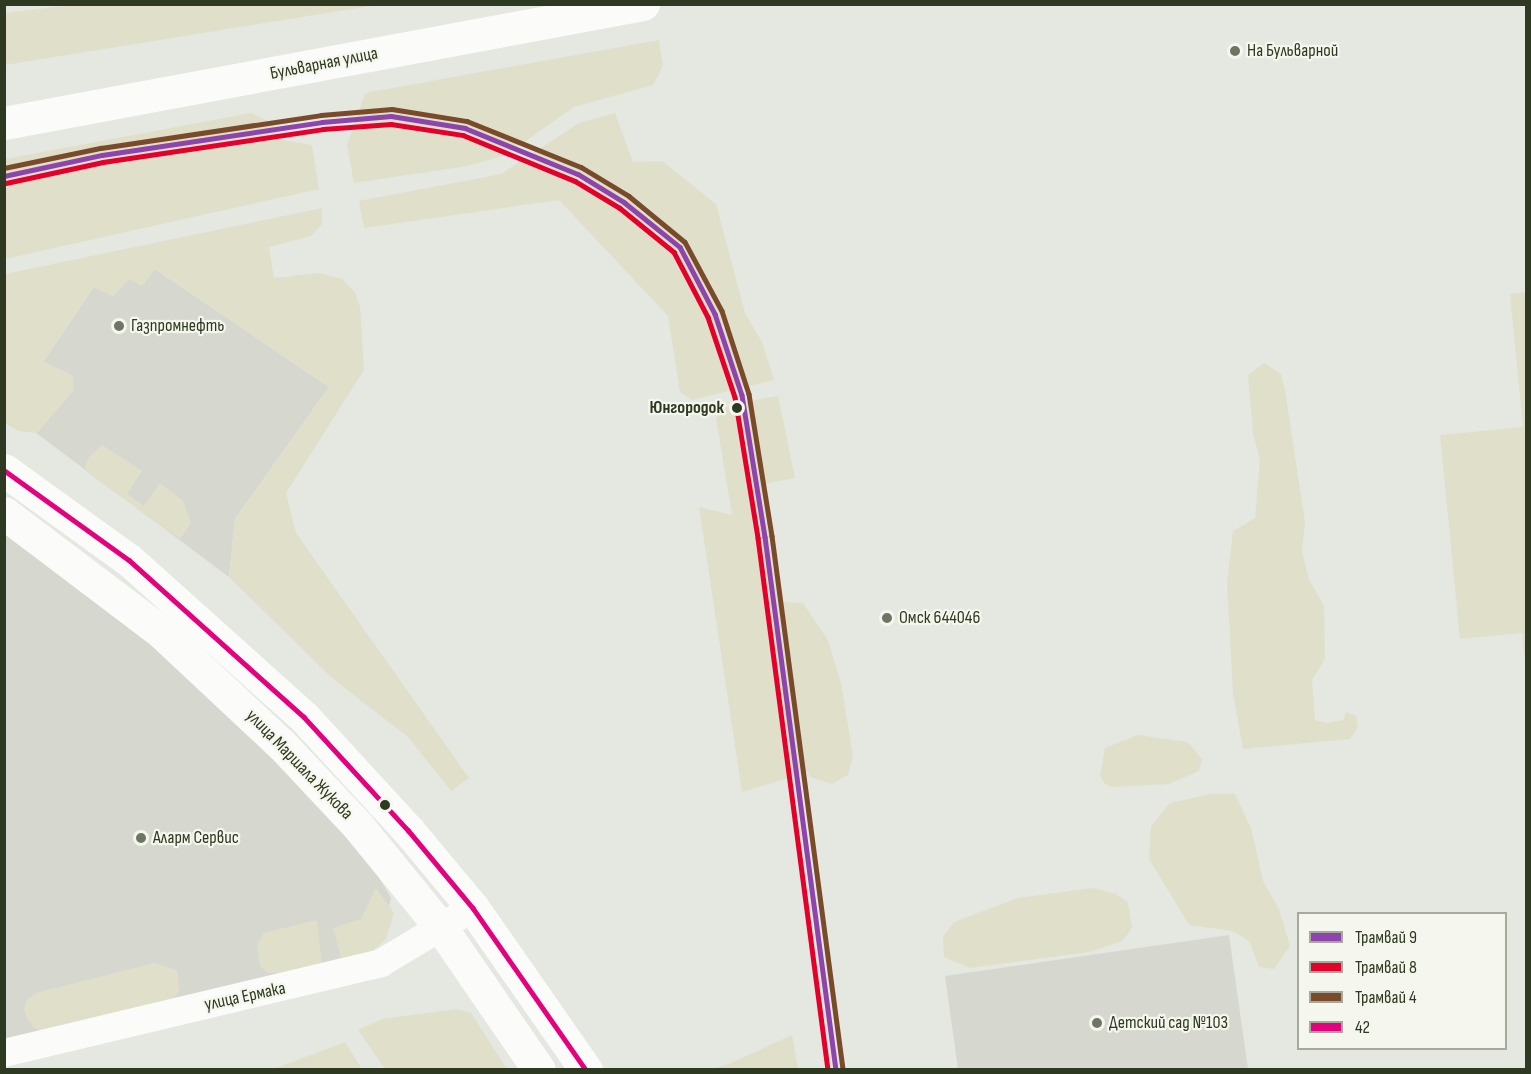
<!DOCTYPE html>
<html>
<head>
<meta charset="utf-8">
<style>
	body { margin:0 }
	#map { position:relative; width:1531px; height:1074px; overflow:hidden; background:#e5e7e1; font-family:"Sofia Sans Condensed",sans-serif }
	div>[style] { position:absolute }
	.built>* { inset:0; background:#d6d8cf }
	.green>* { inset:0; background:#e0e0ca }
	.street>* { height:28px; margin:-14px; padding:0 14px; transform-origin:14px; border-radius:14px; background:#fbfbfa }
	.secondary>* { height:33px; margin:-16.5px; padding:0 16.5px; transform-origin:16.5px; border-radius:16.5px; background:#fbfbfa }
	.bus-1>* { height:4.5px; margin:-2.25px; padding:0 2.25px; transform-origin:2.25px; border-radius:2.25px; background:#e5007d }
	.tram-1>* { height:4.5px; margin:-2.25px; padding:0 2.25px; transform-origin:2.25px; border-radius:2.25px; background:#8e44ad }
	.tram-2>* { height:4.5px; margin:-2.25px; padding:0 2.25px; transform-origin:2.25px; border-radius:2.25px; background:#e4002b }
	.tram-3>* { height:4.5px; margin:-2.25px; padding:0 2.25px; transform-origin:2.25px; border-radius:2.25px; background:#7a4b2a }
	.dots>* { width:16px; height:16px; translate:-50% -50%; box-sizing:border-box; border:3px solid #f5f6ee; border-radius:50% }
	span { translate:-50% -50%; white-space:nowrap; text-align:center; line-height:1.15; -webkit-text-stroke:4.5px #f5f6ee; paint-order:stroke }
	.poi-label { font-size:18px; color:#2d3920 }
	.left { translate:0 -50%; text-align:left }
	.street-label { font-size:18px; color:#2d3920 }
	.stop-label { font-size:18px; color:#2d3920; font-weight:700 }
	.right { translate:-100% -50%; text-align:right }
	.frame { position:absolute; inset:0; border:6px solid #2d3920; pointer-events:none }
	.legend { position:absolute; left:1297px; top:912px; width:210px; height:138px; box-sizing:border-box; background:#f5f6ee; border:2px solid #a5aa9c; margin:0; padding:8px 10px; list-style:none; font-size:18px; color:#2d3920 }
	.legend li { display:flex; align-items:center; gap:12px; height:30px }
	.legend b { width:30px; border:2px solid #a5aa9c }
</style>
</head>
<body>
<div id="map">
	<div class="built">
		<i style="clip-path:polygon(155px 269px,329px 387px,235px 519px,229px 577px,20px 421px,73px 376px,43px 362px,94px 287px)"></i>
		<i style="clip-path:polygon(5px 528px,138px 627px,274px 756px,371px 864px,391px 898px,380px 940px,352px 955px,5px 1045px)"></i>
		<i style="clip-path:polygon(1229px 935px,1248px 1069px,958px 1069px,945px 976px)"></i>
	</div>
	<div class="green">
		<i style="clip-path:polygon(73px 5px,73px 4px,377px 5px,5px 65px,5px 13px)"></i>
		<i style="clip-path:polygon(659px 40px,663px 66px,653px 85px,574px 107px,506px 155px,467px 166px,354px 183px,347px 145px,365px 93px)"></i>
		<i style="clip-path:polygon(251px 113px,270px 122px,283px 140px,312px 145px,319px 189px,5px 259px,5px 159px)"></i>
		<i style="clip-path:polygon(615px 113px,633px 162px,662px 161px,716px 204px,745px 313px,762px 342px,774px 380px,692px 400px,680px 392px,668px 316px,559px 200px,364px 228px,359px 201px,501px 174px,579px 123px)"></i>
		<i style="clip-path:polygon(322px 208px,322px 224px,311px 236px,269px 247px,274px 278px,319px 273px,342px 279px,355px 292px,360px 307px,364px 370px,286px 493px,296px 533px,469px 778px,451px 791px,408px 737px,332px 678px,229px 577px,235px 519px,329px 387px,155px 269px,142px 286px,129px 279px,113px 297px,94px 287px,43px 362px,73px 376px,74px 390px,37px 433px,18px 431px,5px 423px,5px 274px)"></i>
		<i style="clip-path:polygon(1526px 292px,1526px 672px,1522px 633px,1460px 639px,1440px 435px,1523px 427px,1510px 294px)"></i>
		<i style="clip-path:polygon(1264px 363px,1281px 374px,1285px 390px,1305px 522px,1302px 552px,1309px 579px,1324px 606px,1325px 659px,1312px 680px,1315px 720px,1327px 723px,1343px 720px,1346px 712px,1356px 716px,1358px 728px,1350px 739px,1243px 749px,1233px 693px,1227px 583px,1233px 531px,1255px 518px,1260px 460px,1253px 433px,1248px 375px)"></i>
		<i style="clip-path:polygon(778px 396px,795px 478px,764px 484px,782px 602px,803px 603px,828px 640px,841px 683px,853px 756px,848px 775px,832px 784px,810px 777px,808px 772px,742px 792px,699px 507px,732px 515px,716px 418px,731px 404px)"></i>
		<i style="clip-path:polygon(102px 445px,142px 471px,127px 494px,144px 506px,160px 483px,183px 501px,191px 523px,180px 539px,89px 474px,85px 466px,89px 457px)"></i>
		<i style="clip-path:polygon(1138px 735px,1188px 742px,1202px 759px,1199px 771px,1169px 784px,1111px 787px,1105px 784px,1100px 776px,1105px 748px)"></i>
		<i style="clip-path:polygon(1210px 794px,1235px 794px,1251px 828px,1263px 881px,1279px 909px,1290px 946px,1274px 969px,1259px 967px,1249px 941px,1233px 931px,1189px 925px,1149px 859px,1151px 826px,1170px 803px)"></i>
		<i style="clip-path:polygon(376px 888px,394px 913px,386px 939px,369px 954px,342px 961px,333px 928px,361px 919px)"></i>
		<i style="clip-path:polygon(1093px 888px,1116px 894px,1128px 902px,1132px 928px,1123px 941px,1089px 952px,970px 968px,944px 957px,943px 937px,954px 922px,1018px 898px)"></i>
		<i style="clip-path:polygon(317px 920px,322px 965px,287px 974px,266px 972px,260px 966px,257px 945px,264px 933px)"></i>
		<i style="clip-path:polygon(154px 963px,177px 970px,179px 991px,170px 1003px,48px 1032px,35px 1028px,28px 1020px,24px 1010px,27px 1000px,36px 993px)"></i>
		<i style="clip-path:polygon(457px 1009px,471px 1013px,507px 1069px,385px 1069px,358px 1030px,382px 1019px)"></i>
		<i style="clip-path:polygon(792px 1035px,798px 1069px,711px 1069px,729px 1064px)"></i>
		<i style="clip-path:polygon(345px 1042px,362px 1069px,274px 1069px)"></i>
	</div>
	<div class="street">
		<i style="left:4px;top:1053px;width:388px;rotate:-13.4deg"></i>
		<i style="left:381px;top:963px;width:107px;rotate:-30.9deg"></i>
	</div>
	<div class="secondary">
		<i style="left:4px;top:123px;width:650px;rotate:-10.55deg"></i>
		<i style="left:4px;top:470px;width:154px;rotate:35.8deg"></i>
		<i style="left:129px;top:560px;width:235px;rotate:41.9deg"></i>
		<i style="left:304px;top:717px;width:154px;rotate:47.4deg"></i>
		<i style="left:408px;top:830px;width:102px;rotate:50.2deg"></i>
		<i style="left:473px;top:908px;width:198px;rotate:55.1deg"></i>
		<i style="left:4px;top:513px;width:196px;rotate:37.1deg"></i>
		<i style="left:160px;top:631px;width:167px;rotate:43.1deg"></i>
		<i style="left:282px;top:745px;width:111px;rotate:46.8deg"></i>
		<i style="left:358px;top:826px;width:133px;rotate:50.8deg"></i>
		<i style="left:442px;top:929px;width:171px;rotate:55.5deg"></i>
	</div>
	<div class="bus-1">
		<i style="left:4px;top:470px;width:154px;rotate:35.8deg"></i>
		<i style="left:129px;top:560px;width:235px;rotate:41.9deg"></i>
		<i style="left:304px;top:717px;width:154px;rotate:47.4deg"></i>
		<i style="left:408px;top:830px;width:102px;rotate:50.2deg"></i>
		<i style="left:473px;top:908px;width:198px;rotate:55.1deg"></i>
	</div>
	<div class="tram-1">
		<i style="left:4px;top:176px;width:100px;rotate:-12.1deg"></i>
		<i style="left:102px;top:155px;width:222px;rotate:-8.5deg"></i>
		<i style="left:322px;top:122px;width:69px;rotate:-5deg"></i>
		<i style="left:391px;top:116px;width:75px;rotate:9.2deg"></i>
		<i style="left:465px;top:128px;width:122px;rotate:22.2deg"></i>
		<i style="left:578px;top:174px;width:54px;rotate:31.3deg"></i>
		<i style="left:624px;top:202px;width:72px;rotate:38.8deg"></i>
		<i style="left:680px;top:247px;width:76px;rotate:62.4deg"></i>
		<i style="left:715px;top:314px;width:85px;rotate:71.6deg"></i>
		<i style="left:742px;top:395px;width:144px;rotate:80.8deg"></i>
		<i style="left:765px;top:537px;width:538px;rotate:82.41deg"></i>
	</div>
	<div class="tram-2">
		<i style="left:6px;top:183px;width:99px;rotate:-12.2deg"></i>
		<i style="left:103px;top:162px;width:222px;rotate:-8.5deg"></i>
		<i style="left:323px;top:129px;width:68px;rotate:-4.2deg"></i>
		<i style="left:391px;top:124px;width:73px;rotate:8.7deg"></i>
		<i style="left:463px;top:135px;width:121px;rotate:22.3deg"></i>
		<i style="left:575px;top:181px;width:52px;rotate:31deg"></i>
		<i style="left:620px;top:208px;width:70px;rotate:39.2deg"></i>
		<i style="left:674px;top:252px;width:73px;rotate:62.4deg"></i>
		<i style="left:708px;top:317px;width:84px;rotate:71.4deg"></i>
		<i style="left:735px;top:397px;width:143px;rotate:80.7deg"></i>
		<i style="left:758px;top:538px;width:537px;rotate:82.5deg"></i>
	</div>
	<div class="tram-3">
		<i style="left:4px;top:168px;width:99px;rotate:-11.7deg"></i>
		<i style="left:101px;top:148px;width:222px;rotate:-8.5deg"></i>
		<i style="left:321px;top:115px;width:71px;rotate:-4.8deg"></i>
		<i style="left:392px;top:109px;width:76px;rotate:9.1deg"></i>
		<i style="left:467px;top:121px;width:123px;rotate:22deg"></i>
		<i style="left:581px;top:167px;width:56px;rotate:31.1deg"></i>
		<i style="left:629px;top:196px;width:72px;rotate:39.4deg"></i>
		<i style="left:685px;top:242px;width:78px;rotate:61.8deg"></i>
		<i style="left:722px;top:311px;width:87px;rotate:72deg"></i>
		<i style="left:749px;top:394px;width:144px;rotate:80.8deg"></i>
		<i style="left:772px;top:536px;width:538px;rotate:82.41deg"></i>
	</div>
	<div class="dots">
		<i style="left:1235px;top:51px;background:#6d7664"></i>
		<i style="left:119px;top:326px;background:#6d7664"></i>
		<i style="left:737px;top:408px;background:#2d3920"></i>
		<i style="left:887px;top:618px;background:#6d7664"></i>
		<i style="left:385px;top:805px;background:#2d3920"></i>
		<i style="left:141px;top:838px;background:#6d7664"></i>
		<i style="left:1097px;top:1023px;background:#6d7664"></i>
	</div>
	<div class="poi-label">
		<span class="left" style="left:1247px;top:51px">На Бульварной</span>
		<span class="left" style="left:131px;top:326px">Газпромнефть</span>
		<span class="left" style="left:899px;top:618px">Омск 644046</span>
		<span class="left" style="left:153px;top:838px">Аларм Сервис</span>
		<span class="left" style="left:1109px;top:1023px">Детский сад №103</span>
	</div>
	<div class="street-label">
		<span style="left:324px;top:64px;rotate:-11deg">Бульварная улица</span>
		<span style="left:299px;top:765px;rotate:46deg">улица Маршала Жукова</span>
		<span style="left:245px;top:997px;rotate:-12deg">улица Ермака</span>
	</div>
	<div class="stop-label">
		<span class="right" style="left:724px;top:408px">Юнгородок</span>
	</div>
	<div class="frame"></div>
	<ul class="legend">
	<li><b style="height:8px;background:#8e44ad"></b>Трамвай 9</li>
	<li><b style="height:8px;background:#e4002b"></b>Трамвай 8</li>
	<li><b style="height:8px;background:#7a4b2a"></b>Трамвай 4</li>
	<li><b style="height:8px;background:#e5007d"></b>42</li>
	</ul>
</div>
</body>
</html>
